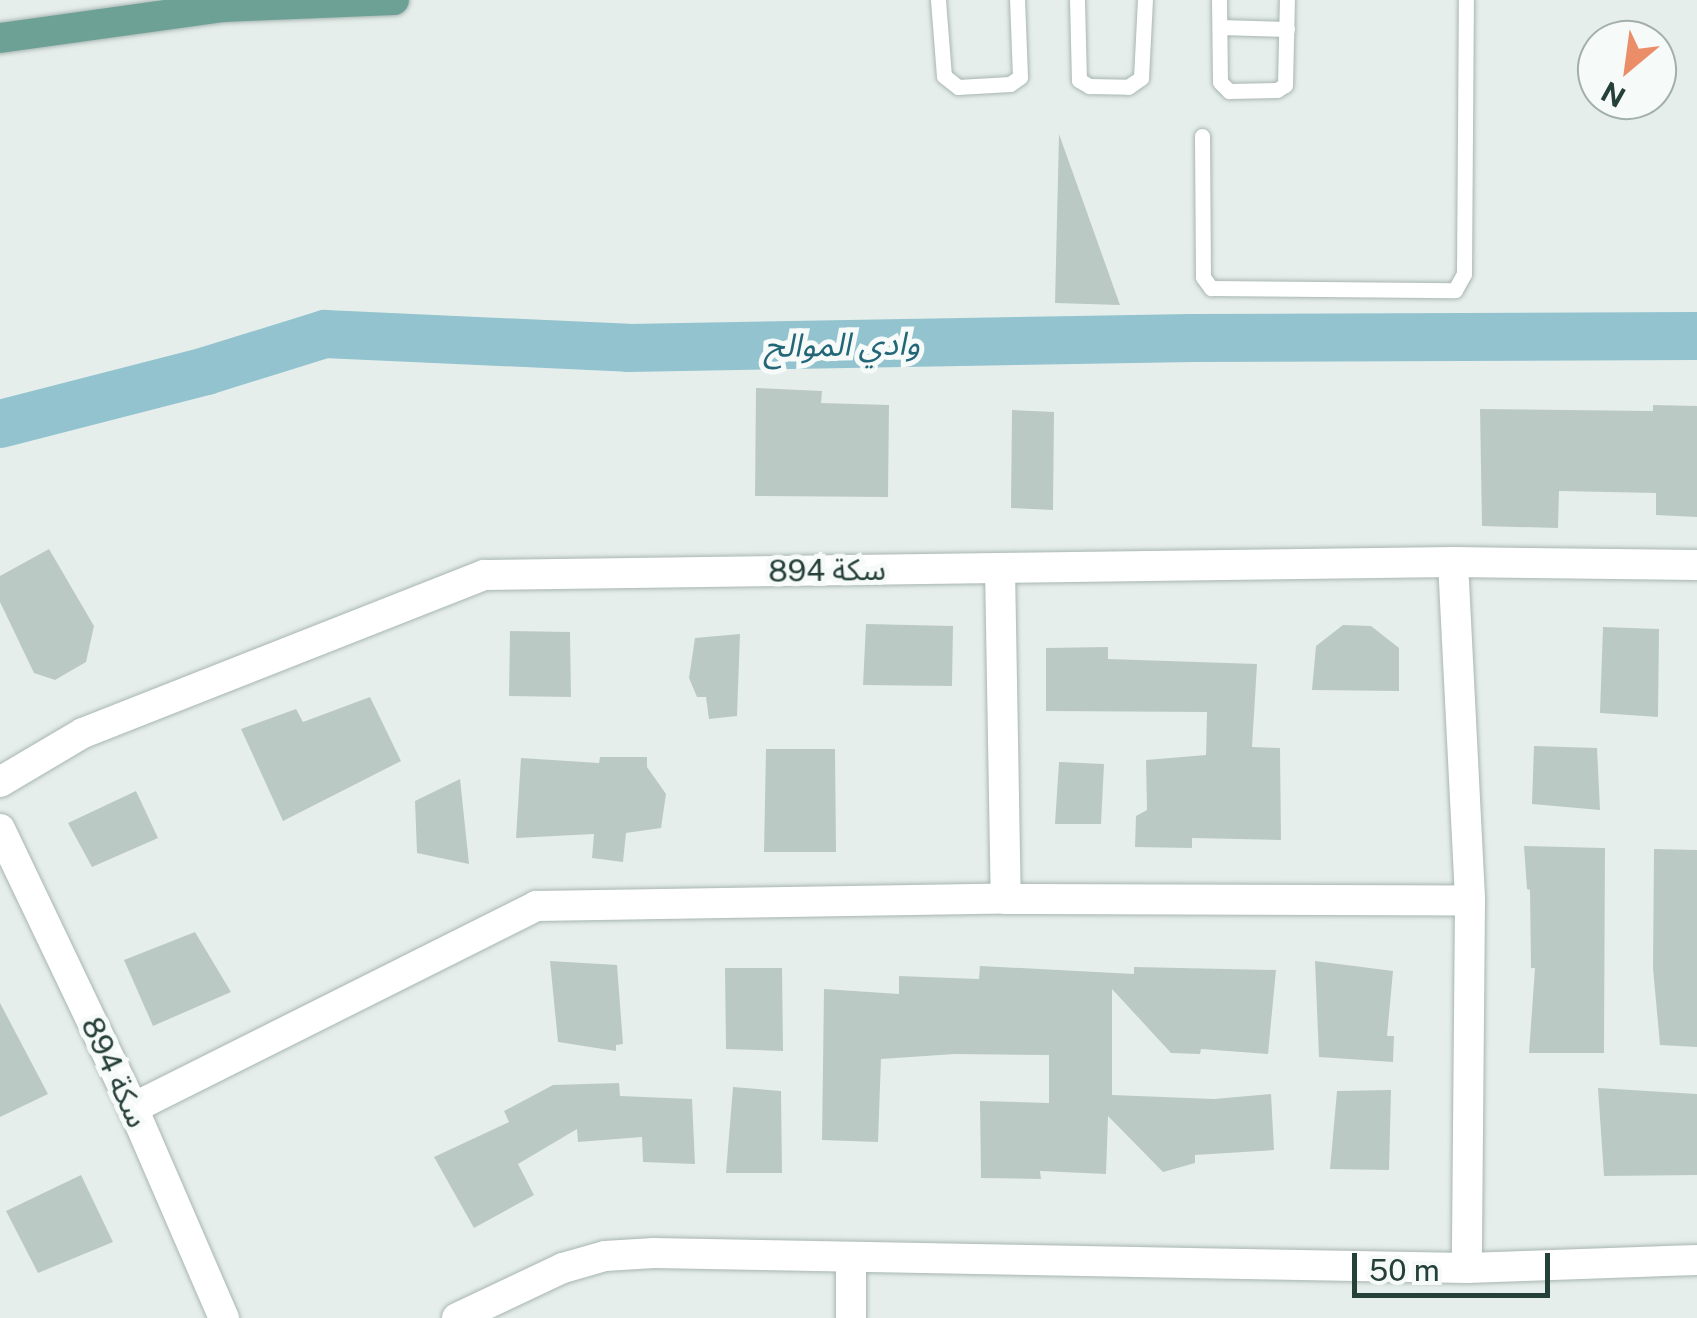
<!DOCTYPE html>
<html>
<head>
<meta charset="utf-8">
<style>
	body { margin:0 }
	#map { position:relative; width:1697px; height:1318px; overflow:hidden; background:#e6eeeb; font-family:"Public Sans","Noto Sans Arabic",sans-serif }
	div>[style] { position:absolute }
	.river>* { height:48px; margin:-24px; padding:0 24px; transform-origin:24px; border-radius:24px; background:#92c3cf }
	.building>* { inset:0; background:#bbc9c4 }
	.roads { filter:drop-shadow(0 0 2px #a8b6b2) drop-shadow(0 0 2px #a8b6b2) }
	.lane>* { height:15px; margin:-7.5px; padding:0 7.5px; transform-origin:7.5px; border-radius:7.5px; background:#fff }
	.street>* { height:30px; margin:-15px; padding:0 15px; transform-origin:15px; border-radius:15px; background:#fff }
	.primary>* { height:30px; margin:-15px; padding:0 15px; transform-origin:15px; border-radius:15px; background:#6da196 }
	span { translate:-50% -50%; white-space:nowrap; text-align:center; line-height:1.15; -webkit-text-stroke:10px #f6faf8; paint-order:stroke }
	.street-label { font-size:30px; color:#253f39 }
	.water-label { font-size:32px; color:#226678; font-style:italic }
	.north { position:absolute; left:1577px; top:20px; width:100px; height:100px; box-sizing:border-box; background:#f6faf8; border:2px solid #a2afac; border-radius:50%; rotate:209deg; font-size:28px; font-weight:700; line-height:40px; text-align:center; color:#253f39 }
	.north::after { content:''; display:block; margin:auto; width:35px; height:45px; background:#ea8d68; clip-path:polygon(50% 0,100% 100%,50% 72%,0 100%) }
	.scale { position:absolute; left:1352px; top:1253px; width:198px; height:45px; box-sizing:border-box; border:5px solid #253f39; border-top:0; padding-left:12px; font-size:30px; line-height:35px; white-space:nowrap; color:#253f39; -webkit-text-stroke:8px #f6faf8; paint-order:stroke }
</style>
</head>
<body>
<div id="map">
	<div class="river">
		<i style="left:0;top:424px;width:213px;rotate:-14.4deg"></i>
		<i style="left:206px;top:371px;width:125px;rotate:-17.3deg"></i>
		<i style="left:325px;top:334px;width:303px;rotate:2.6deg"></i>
		<i style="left:628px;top:348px;width:564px;rotate:-1.02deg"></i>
		<i style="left:1192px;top:338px;width:505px;rotate:-0.23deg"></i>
	</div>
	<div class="building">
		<i style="clip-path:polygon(1059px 134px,1120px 305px,1055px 303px)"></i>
		<i style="clip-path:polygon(756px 388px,822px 391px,821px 403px,889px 405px,888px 497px,755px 496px)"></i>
		<i style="clip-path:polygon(1653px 405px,1697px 406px,1697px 517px,1656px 515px,1656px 493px,1559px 491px,1558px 528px,1482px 526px,1480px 409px,1653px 411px)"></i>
		<i style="clip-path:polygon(1012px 410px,1054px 412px,1053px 510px,1011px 508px)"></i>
		<i style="clip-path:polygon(49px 549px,94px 626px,86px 662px,55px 680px,34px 673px,0 602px,0 576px)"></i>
		<i style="clip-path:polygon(866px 624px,953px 626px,952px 686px,863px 685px)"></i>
		<i style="clip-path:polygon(1343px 625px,1371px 626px,1399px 648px,1399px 691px,1312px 690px,1316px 646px)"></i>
		<i style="clip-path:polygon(1603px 627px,1659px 629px,1658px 717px,1600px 713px)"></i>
		<i style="clip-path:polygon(510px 631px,570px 632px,571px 697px,509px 696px)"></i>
		<i style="clip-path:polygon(740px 634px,737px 716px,709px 719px,706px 697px,697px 697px,689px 678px,695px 638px)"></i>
		<i style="clip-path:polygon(1108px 647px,1108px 659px,1257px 664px,1252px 747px,1280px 748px,1281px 840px,1192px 838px,1192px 848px,1135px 847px,1136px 816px,1147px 810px,1146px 760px,1206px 755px,1207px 712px,1046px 711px,1046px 648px)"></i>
		<i style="clip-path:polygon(370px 697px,401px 761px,283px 821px,241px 729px,296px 709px,303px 722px)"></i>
		<i style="clip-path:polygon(1534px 746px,1597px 748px,1600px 810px,1532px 804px)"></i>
		<i style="clip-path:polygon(766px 749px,835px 749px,836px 852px,764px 852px)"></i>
		<i style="clip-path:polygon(600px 757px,647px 757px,647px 767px,666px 794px,661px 828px,626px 833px,623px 862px,592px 858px,594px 834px,516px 838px,521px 758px,599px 763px)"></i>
		<i style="clip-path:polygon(1059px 762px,1104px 764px,1101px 824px,1055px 824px)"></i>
		<i style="clip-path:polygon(460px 779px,469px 864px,417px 853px,415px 801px)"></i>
		<i style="clip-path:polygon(136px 791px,158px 838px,92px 867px,68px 823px)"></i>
		<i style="clip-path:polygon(1524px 846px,1605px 848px,1604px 1053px,1529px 1053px,1535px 968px,1531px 968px,1530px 890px,1527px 889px)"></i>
		<i style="clip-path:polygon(1654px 849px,1697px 850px,1697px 1047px,1660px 1045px,1653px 968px)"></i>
		<i style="clip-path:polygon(195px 932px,231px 992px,153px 1026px,124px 960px)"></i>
		<i style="clip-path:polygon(550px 961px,617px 965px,623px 1044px,616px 1045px,616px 1051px,558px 1042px)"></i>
		<i style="clip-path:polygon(1315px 961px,1393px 971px,1387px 1036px,1394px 1036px,1393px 1062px,1319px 1057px)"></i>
		<i style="clip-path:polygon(980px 966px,1134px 974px,1134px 967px,1276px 970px,1268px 1054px,1201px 1049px,1200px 1054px,1171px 1053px,1112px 989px,1112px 1095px,1214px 1099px,1271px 1094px,1274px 1150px,1195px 1155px,1195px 1163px,1163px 1172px,1108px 1116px,1106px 1174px,1040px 1171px,1041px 1179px,981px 1178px,980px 1101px,1049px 1103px,1049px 1055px,955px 1054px,881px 1059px,878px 1142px,822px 1140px,824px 989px,899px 994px,899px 976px,979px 979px)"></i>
		<i style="clip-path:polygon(725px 968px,782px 968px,783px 1051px,726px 1049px)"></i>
		<i style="clip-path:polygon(0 1003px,48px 1094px,0 1117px)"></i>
		<i style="clip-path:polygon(619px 1083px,620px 1096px,692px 1099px,695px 1164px,643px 1162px,642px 1137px,578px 1142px,577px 1129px,518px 1164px,534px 1195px,474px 1228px,434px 1157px,509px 1122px,504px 1111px,553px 1085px)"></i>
		<i style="clip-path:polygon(733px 1087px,781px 1091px,782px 1173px,726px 1173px)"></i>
		<i style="clip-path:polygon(1598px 1088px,1697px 1094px,1697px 1175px,1604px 1176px)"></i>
		<i style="clip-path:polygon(1391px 1090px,1389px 1170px,1330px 1169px,1337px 1091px)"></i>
		<i style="clip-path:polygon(81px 1175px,113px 1242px,38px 1273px,6px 1211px)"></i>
	</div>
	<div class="roads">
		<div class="lane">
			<i style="left:938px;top:0;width:76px;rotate:85.5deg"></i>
			<i style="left:944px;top:76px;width:18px;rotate:38deg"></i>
			<i style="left:958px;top:87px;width:52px;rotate:-3.3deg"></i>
			<i style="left:1010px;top:84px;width:12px;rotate:-35deg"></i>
			<i style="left:1020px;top:77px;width:77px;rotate:-92.2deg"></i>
			<i style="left:1077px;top:0;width:80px;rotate:88.6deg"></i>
			<i style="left:1079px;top:80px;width:12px;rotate:31deg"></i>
			<i style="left:1089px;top:86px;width:39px;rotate:1deg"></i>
			<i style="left:1128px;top:87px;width:16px;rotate:-35deg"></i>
			<i style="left:1141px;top:78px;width:78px;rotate:-87.1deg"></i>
			<i style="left:1219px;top:0;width:82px;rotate:89.3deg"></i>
			<i style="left:1220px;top:82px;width:13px;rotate:45deg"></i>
			<i style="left:1229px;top:91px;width:48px;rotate:-1.2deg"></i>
			<i style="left:1277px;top:90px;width:9px;rotate:-32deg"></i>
			<i style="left:1285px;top:85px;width:85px;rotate:-88.7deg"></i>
			<i style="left:1220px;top:27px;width:67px;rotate:1.7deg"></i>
			<i style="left:1202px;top:136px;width:141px;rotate:89.6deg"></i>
			<i style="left:1203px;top:277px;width:14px;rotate:54deg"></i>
			<i style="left:1211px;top:288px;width:244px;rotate:0.5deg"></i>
			<i style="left:1455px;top:290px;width:18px;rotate:-61deg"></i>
			<i style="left:1464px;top:274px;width:274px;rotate:-89.6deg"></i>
		</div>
		<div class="street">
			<i style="left:1453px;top:562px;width:339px;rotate:87.1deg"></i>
			<i style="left:1470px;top:901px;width:367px;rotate:90.5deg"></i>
			<i style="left:1000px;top:568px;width:331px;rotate:89deg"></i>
			<i style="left:0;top:782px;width:96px;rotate:-30.6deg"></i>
			<i style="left:83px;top:733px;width:431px;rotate:-21.5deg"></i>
			<i style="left:484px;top:575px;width:969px;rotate:-0.77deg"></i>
			<i style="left:1453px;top:562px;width:244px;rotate:0.7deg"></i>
			<i style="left:0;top:829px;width:309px;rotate:64.5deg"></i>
			<i style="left:133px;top:1108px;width:229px;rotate:66.6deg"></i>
			<i style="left:133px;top:1108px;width:451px;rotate:-26.6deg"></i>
			<i style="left:536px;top:906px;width:470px;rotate:-0.9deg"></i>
			<i style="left:1006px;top:899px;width:464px;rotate:0.2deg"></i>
			<i style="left:851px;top:1258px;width:60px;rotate:90deg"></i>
			<i style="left:457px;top:1318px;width:117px;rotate:-25.3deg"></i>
			<i style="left:563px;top:1268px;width:44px;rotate:-15.9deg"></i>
			<i style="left:605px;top:1256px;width:49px;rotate:-3.5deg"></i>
			<i style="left:654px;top:1253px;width:813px;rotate:1.06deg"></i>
			<i style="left:1467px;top:1268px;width:230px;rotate:-2deg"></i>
		</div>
		<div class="primary">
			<i style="left:0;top:38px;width:224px;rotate:-7.9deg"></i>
			<i style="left:222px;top:7px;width:172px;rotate:-2.3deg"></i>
		</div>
	</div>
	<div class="street-label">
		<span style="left:827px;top:570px;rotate:-1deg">سكة 894</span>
		<span style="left:115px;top:1072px;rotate:65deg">سكة 894</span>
	</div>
	<div class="water-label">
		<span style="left:842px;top:345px;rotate:-1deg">وادي الموالح</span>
	</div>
	<div class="north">N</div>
	<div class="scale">50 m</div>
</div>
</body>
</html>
